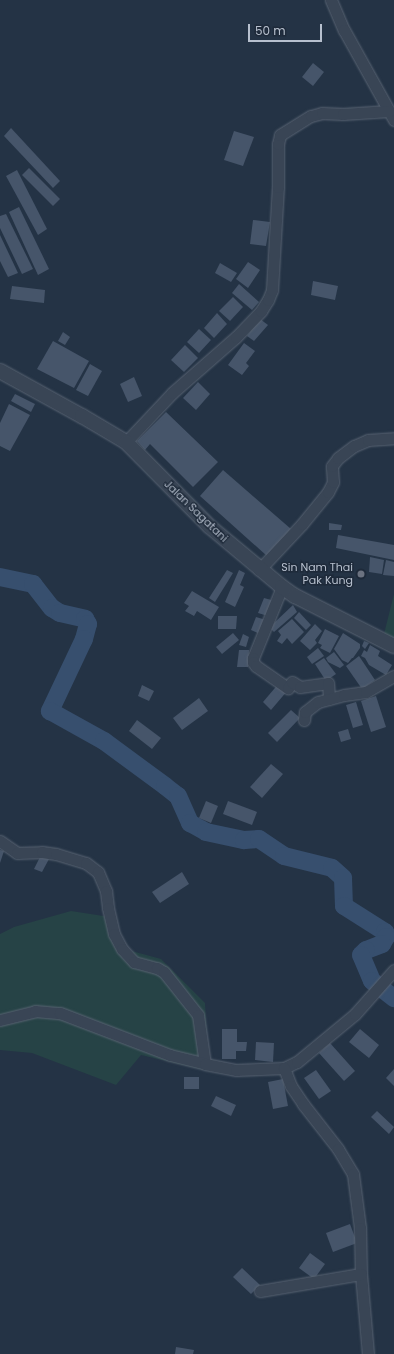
<!DOCTYPE html>
<html>
<head>
<meta charset="utf-8">
<style>
	body { margin:0 }
	#map { position:relative; width:394px; height:1354px; overflow:hidden; background:#243345; font-family:Poppins,sans-serif }
	div>[style] { position:absolute }
	.green>* { inset:0; background:#264346 }
	.river>* { height:18px; margin:-9px; padding:0 9px; transform-origin:9px; border-radius:9px; background:#374f6e }
	.building>* { inset:0; background:#46556a }
	.roads { filter:drop-shadow(0 0 1px #586372) drop-shadow(0 0 1px #586372) }
	.minor>* { height:11px; margin:-5.5px; padding:0 5.5px; transform-origin:5.5px; border-radius:5.5px; background:#394555 }
	.tertiary>* { height:14px; margin:-7px; padding:0 7px; transform-origin:7px; border-radius:7px; background:#394555 }
	.dots>* { width:11px; height:11px; translate:-50% -50%; box-sizing:border-box; border:2px solid #1e2a3a; border-radius:50% }
	span { translate:-50% -50%; white-space:nowrap; text-align:center; line-height:1.15; -webkit-text-stroke:3px #1e2a3a; paint-order:stroke }
	.street-label { font-size:11px; color:#b7c0ce }
	.poi-label { font-size:11px; color:#b7c0ce }
	.right { translate:-100% -50%; text-align:right }
	.scale { position:absolute; left:248px; top:24px; width:74px; height:18px; box-sizing:border-box; border:2px solid #b7c0ce; border-top:0; padding-left:5px; font-size:12px; line-height:14px; white-space:nowrap; color:#b7c0ce; -webkit-text-stroke:3px #1e2a3a; paint-order:stroke }
</style>
</head>
<body>
<div id="map">
	<div class="green">
		<i style="clip-path:polygon(394px 594px,394px 638px,384px 634px)"></i>
		<i style="clip-path:polygon(71px 911px,110px 917px,128px 950px,161px 959px,205px 1003px,209px 1071px,141px 1055px,116px 1085px,32px 1053px,0 1050px,0 934px,14px 927px)"></i>
	</div>
	<div class="river">
		<i style="left:0;top:577px;width:34px;rotate:12deg"></i>
		<i style="left:33px;top:584px;width:31px;rotate:52deg"></i>
		<i style="left:52px;top:608px;width:9px;rotate:32deg"></i>
		<i style="left:60px;top:613px;width:26px;rotate:13deg"></i>
		<i style="left:85px;top:619px;width:6px;rotate:59deg"></i>
		<i style="left:88px;top:624px;width:16px;rotate:105deg"></i>
		<i style="left:84px;top:639px;width:80px;rotate:115.3deg"></i>
		<i style="left:50px;top:711px;width:62px;rotate:29.1deg"></i>
		<i style="left:104px;top:741px;width:76px;rotate:36.4deg"></i>
		<i style="left:165px;top:786px;width:16px;rotate:38deg"></i>
		<i style="left:178px;top:796px;width:30px;rotate:66deg"></i>
		<i style="left:190px;top:823px;width:18px;rotate:29deg"></i>
		<i style="left:206px;top:832px;width:39px;rotate:12deg"></i>
		<i style="left:244px;top:840px;width:15px;rotate:-4deg"></i>
		<i style="left:259px;top:839px;width:30px;rotate:34deg"></i>
		<i style="left:284px;top:856px;width:49px;rotate:14deg"></i>
		<i style="left:332px;top:868px;width:15px;rotate:42deg"></i>
		<i style="left:343px;top:878px;width:28px;rotate:88deg"></i>
		<i style="left:344px;top:906px;width:49px;rotate:32.4deg"></i>
		<i style="left:385px;top:932px;width:5px;rotate:79deg"></i>
		<i style="left:386px;top:937px;width:8px;rotate:120deg"></i>
		<i style="left:382px;top:944px;width:17px;rotate:159deg"></i>
		<i style="left:366px;top:950px;width:7px;rotate:135deg"></i>
		<i style="left:361px;top:955px;width:28px;rotate:67deg"></i>
		<i style="left:372px;top:981px;width:28px;rotate:38deg"></i>
	</div>
	<div class="building">
		<i style="clip-path:polygon(313px 63px,324px 72px,313px 86px,302px 77px)"></i>
		<i style="clip-path:polygon(11px 128px,60px 181px,53px 188px,4px 136px)"></i>
		<i style="clip-path:polygon(234px 131px,254px 137px,243px 166px,224px 160px)"></i>
		<i style="clip-path:polygon(29px 168px,60px 199px,53px 206px,22px 175px)"></i>
		<i style="clip-path:polygon(17px 170px,47px 229px,38px 235px,6px 176px)"></i>
		<i style="clip-path:polygon(19px 207px,49px 269px,38px 275px,9px 212px)"></i>
		<i style="clip-path:polygon(6px 214px,33px 269px,22px 274px,0 228px,0 216px)"></i>
		<i style="clip-path:polygon(253px 220px,270px 222px,266px 246px,250px 244px)"></i>
		<i style="clip-path:polygon(0 235px,18px 273px,8px 277px,0 261px)"></i>
		<i style="clip-path:polygon(248px 262px,260px 270px,248px 288px,236px 279px)"></i>
		<i style="clip-path:polygon(220px 263px,237px 273px,231px 282px,215px 273px)"></i>
		<i style="clip-path:polygon(313px 281px,338px 286px,335px 300px,311px 295px)"></i>
		<i style="clip-path:polygon(239px 284px,259px 302px,252px 310px,232px 293px)"></i>
		<i style="clip-path:polygon(12px 286px,45px 290px,44px 303px,10px 299px)"></i>
		<i style="clip-path:polygon(233px 297px,243px 307px,230px 321px,219px 311px)"></i>
		<i style="clip-path:polygon(217px 313px,227px 324px,214px 338px,204px 328px)"></i>
		<i style="clip-path:polygon(260px 319px,268px 325px,254px 341px,247px 336px)"></i>
		<i style="clip-path:polygon(199px 329px,211px 340px,199px 353px,187px 342px)"></i>
		<i style="clip-path:polygon(63px 332px,70px 337px,65px 345px,58px 341px)"></i>
		<i style="clip-path:polygon(53px 341px,89px 361px,74px 388px,37px 369px)"></i>
		<i style="clip-path:polygon(244px 343px,255px 351px,246px 363px,249px 366px,242px 375px,228px 365px)"></i>
		<i style="clip-path:polygon(185px 345px,198px 358px,184px 372px,171px 360px)"></i>
		<i style="clip-path:polygon(90px 364px,102px 371px,88px 396px,76px 390px)"></i>
		<i style="clip-path:polygon(134px 377px,142px 396px,128px 402px,120px 384px)"></i>
		<i style="clip-path:polygon(198px 382px,210px 394px,196px 410px,183px 398px)"></i>
		<i style="clip-path:polygon(15px 394px,35px 404px,31px 412px,11px 401px)"></i>
		<i style="clip-path:polygon(9px 404px,30px 415px,10px 451px,0 446px,0 423px)"></i>
		<i style="clip-path:polygon(166px 412px,218px 462px,193px 487px,150px 444px,145px 450px,137px 441px)"></i>
		<i style="clip-path:polygon(223px 470px,291px 529px,267px 556px,200px 496px)"></i>
		<i style="clip-path:polygon(329px 523px,342px 525px,341px 530px,329px 530px)"></i>
		<i style="clip-path:polygon(338px 535px,394px 545px,394px 560px,336px 548px)"></i>
		<i style="clip-path:polygon(370px 557px,384px 560px,382px 574px,369px 572px)"></i>
		<i style="clip-path:polygon(386px 560px,394px 562px,394px 576px,383px 575px)"></i>
		<i style="clip-path:polygon(227px 570px,233px 573px,215px 602px,209px 598px)"></i>
		<i style="clip-path:polygon(239px 570px,245px 573px,240px 585px,244px 587px,235px 607px,225px 602px)"></i>
		<i style="clip-path:polygon(192px 591px,219px 607px,211px 620px,197px 611px,194px 616px,185px 611px,189px 606px,184px 603px)"></i>
		<i style="clip-path:polygon(264px 598px,275px 601px,268px 616px,258px 613px)"></i>
		<i style="clip-path:polygon(293px 605px,297px 612px,274px 632px,270px 628px,274px 623px)"></i>
		<i style="clip-path:polygon(299px 612px,311px 625px,306px 630px,294px 618px)"></i>
		<i style="clip-path:polygon(218px 616px,237px 616px,236px 629px,218px 629px)"></i>
		<i style="clip-path:polygon(256px 617px,266px 620px,260px 634px,251px 630px)"></i>
		<i style="clip-path:polygon(292px 619px,304px 632px,292px 644px,287px 638px,282px 644px,277px 641px,281px 635px,278px 631px)"></i>
		<i style="clip-path:polygon(315px 624px,322px 631px,315px 640px,317px 643px,310px 650px,300px 641px)"></i>
		<i style="clip-path:polygon(325px 629px,339px 636px,330px 653px,320px 648px,322px 645px,318px 643px)"></i>
		<i style="clip-path:polygon(233px 633px,239px 640px,222px 654px,216px 647px)"></i>
		<i style="clip-path:polygon(343px 633px,360px 644px,360px 648px,353px 658px,352px 658px,348px 663px,342px 660px,334px 649px)"></i>
		<i style="clip-path:polygon(243px 634px,249px 637px,246px 647px,239px 645px)"></i>
		<i style="clip-path:polygon(364px 641px,369px 643px,365px 649px,362px 646px)"></i>
		<i style="clip-path:polygon(370px 645px,380px 651px,378px 656px,392px 665px,386px 675px,369px 665px,365px 658px,361px 656px,364px 650px,367px 652px)"></i>
		<i style="clip-path:polygon(318px 648px,324px 656px,312px 664px,307px 657px)"></i>
		<i style="clip-path:polygon(239px 650px,249px 650px,248px 667px,237px 667px)"></i>
		<i style="clip-path:polygon(334px 652px,344px 665px,340px 668px,328px 662px,326px 658px)"></i>
		<i style="clip-path:polygon(359px 656px,375px 680px,362px 689px,346px 666px)"></i>
		<i style="clip-path:polygon(324px 658px,336px 674px,326px 681px,315px 664px)"></i>
		<i style="clip-path:polygon(280px 682px,288px 690px,271px 710px,263px 702px)"></i>
		<i style="clip-path:polygon(142px 685px,154px 691px,149px 701px,138px 696px)"></i>
		<i style="clip-path:polygon(376px 696px,386px 727px,371px 732px,361px 701px)"></i>
		<i style="clip-path:polygon(199px 698px,208px 711px,182px 730px,173px 718px)"></i>
		<i style="clip-path:polygon(356px 702px,363px 725px,353px 728px,346px 705px)"></i>
		<i style="clip-path:polygon(291px 710px,300px 718px,277px 742px,268px 733px)"></i>
		<i style="clip-path:polygon(137px 720px,161px 738px,152px 749px,129px 731px)"></i>
		<i style="clip-path:polygon(348px 729px,351px 739px,341px 742px,338px 732px)"></i>
		<i style="clip-path:polygon(271px 764px,283px 774px,262px 798px,250px 787px)"></i>
		<i style="clip-path:polygon(206px 801px,218px 806px,211px 823px,199px 818px)"></i>
		<i style="clip-path:polygon(228px 801px,257px 812px,252px 825px,223px 814px)"></i>
		<i style="clip-path:polygon(0 850px,4px 851px,0 863px)"></i>
		<i style="clip-path:polygon(41px 855px,49px 859px,42px 872px,34px 869px)"></i>
		<i style="clip-path:polygon(182px 872px,189px 884px,160px 903px,152px 892px)"></i>
		<i style="clip-path:polygon(222px 1029px,237px 1029px,237px 1042px,247px 1042px,246px 1051px,236px 1051px,236px 1059px,222px 1059px)"></i>
		<i style="clip-path:polygon(360px 1029px,379px 1045px,369px 1058px,349px 1042px)"></i>
		<i style="clip-path:polygon(256px 1042px,274px 1043px,273px 1062px,255px 1060px)"></i>
		<i style="clip-path:polygon(330px 1043px,355px 1071px,344px 1081px,319px 1053px)"></i>
		<i style="clip-path:polygon(394px 1069px,394px 1086px,386px 1078px)"></i>
		<i style="clip-path:polygon(316px 1070px,331px 1091px,319px 1099px,304px 1078px)"></i>
		<i style="clip-path:polygon(184px 1077px,199px 1077px,199px 1089px,184px 1089px)"></i>
		<i style="clip-path:polygon(283px 1079px,288px 1106px,273px 1109px,268px 1082px)"></i>
		<i style="clip-path:polygon(216px 1096px,236px 1105px,231px 1116px,211px 1106px)"></i>
		<i style="clip-path:polygon(377px 1111px,394px 1127px,389px 1134px,371px 1117px)"></i>
		<i style="clip-path:polygon(350px 1224px,357px 1243px,333px 1252px,326px 1233px)"></i>
		<i style="clip-path:polygon(310px 1253px,325px 1264px,314px 1279px,299px 1268px)"></i>
		<i style="clip-path:polygon(242px 1268px,260px 1285px,251px 1294px,233px 1277px)"></i>
		<i style="clip-path:polygon(176px 1347px,194px 1350px,193px 1354px,175px 1354px)"></i>
	</div>
	<div class="roads">
		<div class="minor">
			<i style="left:331px;top:0;width:33px;rotate:67deg"></i>
			<i style="left:344px;top:30px;width:103px;rotate:60.9deg"></i>
			<i style="left:126px;top:442px;width:67px;rotate:-46.8deg"></i>
			<i style="left:172px;top:393px;width:85px;rotate:-41.2deg"></i>
			<i style="left:236px;top:337px;width:36px;rotate:-46deg"></i>
			<i style="left:261px;top:311px;width:13px;rotate:-58deg"></i>
			<i style="left:268px;top:300px;width:11px;rotate:-68deg"></i>
			<i style="left:272px;top:290px;width:103px;rotate:-86.7deg"></i>
			<i style="left:278px;top:187px;width:43px;rotate:-90deg"></i>
			<i style="left:278px;top:144px;width:9px;rotate:-77deg"></i>
			<i style="left:280px;top:135px;width:36px;rotate:-32deg"></i>
			<i style="left:311px;top:116px;width:11px;rotate:-15deg"></i>
			<i style="left:322px;top:113px;width:21px;rotate:3deg"></i>
			<i style="left:343px;top:114px;width:46px;rotate:-3.7deg"></i>
			<i style="left:259px;top:570px;width:63px;rotate:-46.9deg"></i>
			<i style="left:302px;top:524px;width:41px;rotate:-50.9deg"></i>
			<i style="left:328px;top:492px;width:11px;rotate:-63deg"></i>
			<i style="left:333px;top:482px;width:16px;rotate:-94deg"></i>
			<i style="left:332px;top:466px;width:10px;rotate:-53deg"></i>
			<i style="left:338px;top:458px;width:20px;rotate:-37deg"></i>
			<i style="left:354px;top:446px;width:15px;rotate:-23deg"></i>
			<i style="left:368px;top:440px;width:26px;rotate:-4deg"></i>
			<i style="left:282px;top:587px;width:77px;rotate:112.2deg"></i>
			<i style="left:253px;top:658px;width:4px;rotate:90deg"></i>
			<i style="left:253px;top:662px;width:5px;rotate:53deg"></i>
			<i style="left:256px;top:666px;width:39px;rotate:35deg"></i>
			<i style="left:288px;top:688px;width:7px;rotate:-56deg"></i>
			<i style="left:292px;top:682px;width:9px;rotate:32deg"></i>
			<i style="left:300px;top:687px;width:28px;rotate:-8deg"></i>
			<i style="left:328px;top:683px;width:16px;rotate:86deg"></i>
			<i style="left:304px;top:720px;width:8px;rotate:-83deg"></i>
			<i style="left:305px;top:712px;width:16px;rotate:-38deg"></i>
			<i style="left:318px;top:702px;width:27px;rotate:-15deg"></i>
			<i style="left:344px;top:695px;width:22px;rotate:-8deg"></i>
			<i style="left:366px;top:692px;width:32px;rotate:-30deg"></i>
			<i style="left:0;top:841px;width:21px;rotate:35deg"></i>
			<i style="left:17px;top:853px;width:25px;rotate:-2deg"></i>
			<i style="left:42px;top:852px;width:14px;rotate:8deg"></i>
			<i style="left:56px;top:854px;width:31px;rotate:17deg"></i>
			<i style="left:86px;top:863px;width:15px;rotate:37deg"></i>
			<i style="left:98px;top:872px;width:21px;rotate:67deg"></i>
			<i style="left:106px;top:891px;width:17px;rotate:83deg"></i>
			<i style="left:108px;top:908px;width:27px;rotate:77deg"></i>
			<i style="left:114px;top:934px;width:17px;rotate:62deg"></i>
			<i style="left:122px;top:949px;width:18px;rotate:47deg"></i>
			<i style="left:134px;top:962px;width:24px;rotate:15deg"></i>
			<i style="left:157px;top:968px;width:8px;rotate:30deg"></i>
			<i style="left:164px;top:972px;width:55px;rotate:51.7deg"></i>
			<i style="left:198px;top:1015px;width:49px;rotate:81.9deg"></i>
			<i style="left:0;top:1020px;width:36px;rotate:-14deg"></i>
			<i style="left:35px;top:1011px;width:25px;rotate:5deg"></i>
			<i style="left:60px;top:1013px;width:118px;rotate:20.9deg"></i>
			<i style="left:170px;top:1055px;width:36px;rotate:14deg"></i>
			<i style="left:205px;top:1064px;width:32px;rotate:11deg"></i>
			<i style="left:236px;top:1070px;width:48px;rotate:-2.4deg"></i>
			<i style="left:284px;top:1068px;width:14px;rotate:-25deg"></i>
			<i style="left:297px;top:1062px;width:75px;rotate:-39.6deg"></i>
			<i style="left:355px;top:1014px;width:59px;rotate:-48.4deg"></i>
			<i style="left:284px;top:1068px;width:19px;rotate:69deg"></i>
			<i style="left:291px;top:1086px;width:22px;rotate:56deg"></i>
			<i style="left:303px;top:1104px;width:57px;rotate:52.1deg"></i>
			<i style="left:338px;top:1149px;width:29px;rotate:59deg"></i>
			<i style="left:353px;top:1174px;width:54px;rotate:82.6deg"></i>
			<i style="left:360px;top:1228px;width:46px;rotate:88.8deg"></i>
			<i style="left:361px;top:1274px;width:80px;rotate:85deg"></i>
			<i style="left:260px;top:1291px;width:102px;rotate:-9.6deg"></i>
		</div>
		<div class="tertiary">
			<i style="left:0;top:371px;width:94px;rotate:28.8deg"></i>
			<i style="left:82px;top:416px;width:51px;rotate:30.6deg"></i>
			<i style="left:126px;top:442px;width:118px;rotate:45.3deg"></i>
			<i style="left:209px;top:526px;width:95px;rotate:39.9deg"></i>
			<i style="left:282px;top:587px;width:16px;rotate:35deg"></i>
			<i style="left:295px;top:596px;width:111px;rotate:26.8deg"></i>
		</div>
	</div>
	<div class="dots">
		<i style="left:361px;top:574px;background:#6b7280"></i>
	</div>
	<div class="street-label">
		<span style="left:196px;top:511px;rotate:44deg">Jalan Sagatani</span>
	</div>
	<div class="poi-label">
		<span class="right" style="left:353px;top:574px">Sin Nam Thai<br>Pak Kung</span>
	</div>
	<div class="scale">50 m</div>
</div>
</body>
</html>
